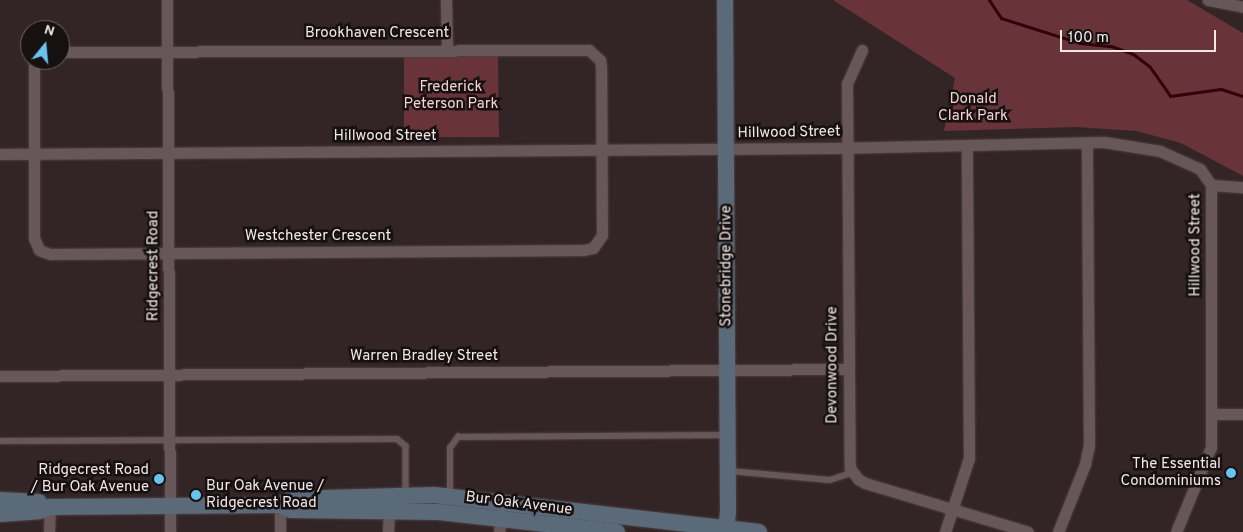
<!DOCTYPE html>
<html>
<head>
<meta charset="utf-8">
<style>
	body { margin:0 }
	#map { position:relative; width:1243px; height:532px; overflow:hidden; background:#332425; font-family:Overpass,sans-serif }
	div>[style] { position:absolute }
	.green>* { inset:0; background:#683439 }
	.stream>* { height:3px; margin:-1.5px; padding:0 1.5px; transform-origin:1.5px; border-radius:1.5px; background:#32020b }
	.roads { filter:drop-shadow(0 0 1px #4e4142) drop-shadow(0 0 1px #4e4142) }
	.lane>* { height:5.5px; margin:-2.75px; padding:0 2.75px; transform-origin:2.75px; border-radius:2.75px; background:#685758 }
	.street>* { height:11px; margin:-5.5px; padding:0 5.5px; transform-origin:5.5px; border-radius:5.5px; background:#685758 }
	.secondary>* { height:16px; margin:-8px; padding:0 8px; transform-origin:8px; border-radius:8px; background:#5a6a78 }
	.dots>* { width:14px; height:14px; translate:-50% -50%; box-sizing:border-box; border:2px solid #161010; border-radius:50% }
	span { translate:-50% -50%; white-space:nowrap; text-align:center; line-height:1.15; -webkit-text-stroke:5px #161010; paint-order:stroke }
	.street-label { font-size:15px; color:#f1e7e7 }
	.park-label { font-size:15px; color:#f7d1d3 }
	.poi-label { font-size:15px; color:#f1e7e7 }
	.right { translate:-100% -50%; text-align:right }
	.left { translate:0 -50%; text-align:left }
	.north { position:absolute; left:20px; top:20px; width:50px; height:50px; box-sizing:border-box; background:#161010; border:1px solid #6e6666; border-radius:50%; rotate:17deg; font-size:14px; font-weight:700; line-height:20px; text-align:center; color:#f1e7e7 }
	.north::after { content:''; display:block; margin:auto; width:18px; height:22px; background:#69c3f1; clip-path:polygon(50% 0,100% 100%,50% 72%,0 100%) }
	.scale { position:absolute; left:1060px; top:30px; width:156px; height:22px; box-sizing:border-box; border:2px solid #f1e7e7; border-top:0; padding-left:6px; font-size:15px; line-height:18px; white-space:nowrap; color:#f1e7e7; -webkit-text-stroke:4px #161010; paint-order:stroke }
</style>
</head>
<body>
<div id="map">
	<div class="green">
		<i style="clip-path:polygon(833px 0,1187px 0,1243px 33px,1243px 176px,1181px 143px,1136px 131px,1076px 127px,944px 131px,955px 78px)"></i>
		<i style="clip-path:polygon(498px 55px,499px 137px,404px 137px,404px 56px)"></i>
	</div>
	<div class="stream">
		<i style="left:989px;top:0;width:22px;rotate:56deg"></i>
		<i style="left:1001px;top:18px;width:83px;rotate:17.6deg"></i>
		<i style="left:1080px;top:43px;width:31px;rotate:6deg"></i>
		<i style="left:1111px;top:46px;width:23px;rotate:20deg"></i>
		<i style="left:1133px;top:54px;width:21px;rotate:37deg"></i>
		<i style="left:1150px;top:67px;width:35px;rotate:55deg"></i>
		<i style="left:1170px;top:96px;width:51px;rotate:-7.8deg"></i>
		<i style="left:1221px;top:89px;width:23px;rotate:18deg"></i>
	</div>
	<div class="roads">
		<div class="lane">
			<i style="left:0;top:441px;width:397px;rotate:-0.3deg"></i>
			<i style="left:397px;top:439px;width:11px;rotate:38deg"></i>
			<i style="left:406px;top:446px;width:47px;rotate:90deg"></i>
			<i style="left:730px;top:471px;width:100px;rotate:5.1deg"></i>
			<i style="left:830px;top:480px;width:23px;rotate:-18deg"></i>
			<i style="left:450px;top:494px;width:46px;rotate:-90deg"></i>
			<i style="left:450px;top:448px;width:14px;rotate:-54deg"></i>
			<i style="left:458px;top:437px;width:268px;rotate:-0.4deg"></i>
		</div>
		<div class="street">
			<i style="left:167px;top:0;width:532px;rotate:89.68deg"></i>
			<i style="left:446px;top:0;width:49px;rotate:88.8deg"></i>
			<i style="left:1208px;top:0;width:36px;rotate:11deg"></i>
			<i style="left:862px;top:50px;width:36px;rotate:114deg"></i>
			<i style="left:847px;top:83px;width:385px;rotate:89.6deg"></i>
			<i style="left:850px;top:468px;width:14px;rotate:54deg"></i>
			<i style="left:858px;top:479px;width:8px;rotate:30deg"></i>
			<i style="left:865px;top:483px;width:170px;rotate:16.7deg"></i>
			<i style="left:34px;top:60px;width:178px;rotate:90deg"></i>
			<i style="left:34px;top:238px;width:13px;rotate:67deg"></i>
			<i style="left:39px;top:250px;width:12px;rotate:20deg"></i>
			<i style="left:50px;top:254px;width:534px;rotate:-0.43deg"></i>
			<i style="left:584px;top:250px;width:9px;rotate:-13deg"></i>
			<i style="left:593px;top:248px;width:16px;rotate:-55deg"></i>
			<i style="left:602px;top:235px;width:168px;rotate:-90.3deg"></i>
			<i style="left:601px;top:67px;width:7px;rotate:-98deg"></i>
			<i style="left:600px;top:60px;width:15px;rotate:-138deg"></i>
			<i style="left:589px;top:50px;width:529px;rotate:179.78deg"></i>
			<i style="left:0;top:154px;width:835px;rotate:-0.41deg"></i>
			<i style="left:835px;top:148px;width:269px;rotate:-1.3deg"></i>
			<i style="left:1104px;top:142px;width:57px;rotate:9.1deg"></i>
			<i style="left:1160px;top:151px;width:44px;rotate:24.2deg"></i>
			<i style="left:1200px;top:169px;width:19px;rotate:55deg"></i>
			<i style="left:1211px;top:185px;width:262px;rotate:90deg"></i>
			<i style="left:1211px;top:447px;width:92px;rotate:112.4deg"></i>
			<i style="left:1211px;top:185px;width:32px;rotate:4deg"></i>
			<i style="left:0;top:376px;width:849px;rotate:-0.47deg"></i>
			<i style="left:1213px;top:414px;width:30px"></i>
			<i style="left:49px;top:532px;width:25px;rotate:-88deg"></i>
			<i style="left:280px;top:532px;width:27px;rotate:-90deg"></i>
			<i style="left:388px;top:532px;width:20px;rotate:-87deg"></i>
			<i style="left:499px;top:532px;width:21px;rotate:-82deg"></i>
			<i style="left:945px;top:532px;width:78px;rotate:-72deg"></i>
			<i style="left:969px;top:458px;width:312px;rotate:-90.4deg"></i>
			<i style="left:1058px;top:532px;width:73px;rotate:-68.3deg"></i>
			<i style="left:1085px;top:464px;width:19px;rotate:-78deg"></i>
			<i style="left:1089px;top:445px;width:302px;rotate:-90.4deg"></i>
		</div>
		<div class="secondary">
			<i style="left:725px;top:0;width:512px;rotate:89.66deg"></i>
			<i style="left:728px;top:512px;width:20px;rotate:96deg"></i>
			<i style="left:0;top:500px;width:39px;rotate:3deg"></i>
			<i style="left:280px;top:505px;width:13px;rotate:-29deg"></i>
			<i style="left:291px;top:499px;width:143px;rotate:-1.6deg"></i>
			<i style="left:434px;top:495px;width:327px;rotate:6.5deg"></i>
			<i style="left:0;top:514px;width:39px;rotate:-4deg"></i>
			<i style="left:39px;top:511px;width:12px;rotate:-20deg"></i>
			<i style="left:50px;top:507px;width:230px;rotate:-0.5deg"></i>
			<i style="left:280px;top:505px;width:12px;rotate:24deg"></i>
			<i style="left:291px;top:510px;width:148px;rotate:0.8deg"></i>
			<i style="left:439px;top:512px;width:179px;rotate:6.4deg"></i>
		</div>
	</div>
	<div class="dots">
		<i style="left:1231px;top:473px;background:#69c3f1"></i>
		<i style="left:159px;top:479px;background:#69c3f1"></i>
		<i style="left:196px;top:495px;background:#69c3f1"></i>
	</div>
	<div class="street-label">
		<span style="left:377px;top:34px">Brookhaven Crescent</span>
		<span style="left:789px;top:133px;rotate:-1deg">Hillwood Street</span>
		<span style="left:385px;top:137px">Hillwood Street</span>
		<span style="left:318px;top:237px">Westchester Crescent</span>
		<span style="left:1196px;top:245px;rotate:-90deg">Hillwood Street</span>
		<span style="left:154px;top:266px;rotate:-90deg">Ridgecrest Road</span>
		<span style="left:727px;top:266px;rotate:-90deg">Stonebridge Drive</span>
		<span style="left:424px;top:357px">Warren Bradley Street</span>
		<span style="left:833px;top:365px;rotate:-90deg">Devonwood Drive</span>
		<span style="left:519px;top:504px;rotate:7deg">Bur Oak Avenue</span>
	</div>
	<div class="park-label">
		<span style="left:451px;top:96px">Frederick<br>Peterson Park</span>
		<span style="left:973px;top:108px">Donald<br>Clark Park</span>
	</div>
	<div class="poi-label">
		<span class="right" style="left:1221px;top:473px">The Essential<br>Condominiums</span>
		<span class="right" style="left:149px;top:479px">Ridgecrest Road<br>/ Bur Oak Avenue</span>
		<span class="left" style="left:206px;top:495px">Bur Oak Avenue /<br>Ridgecrest Road</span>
	</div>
	<div class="north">N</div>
	<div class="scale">100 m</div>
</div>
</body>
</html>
